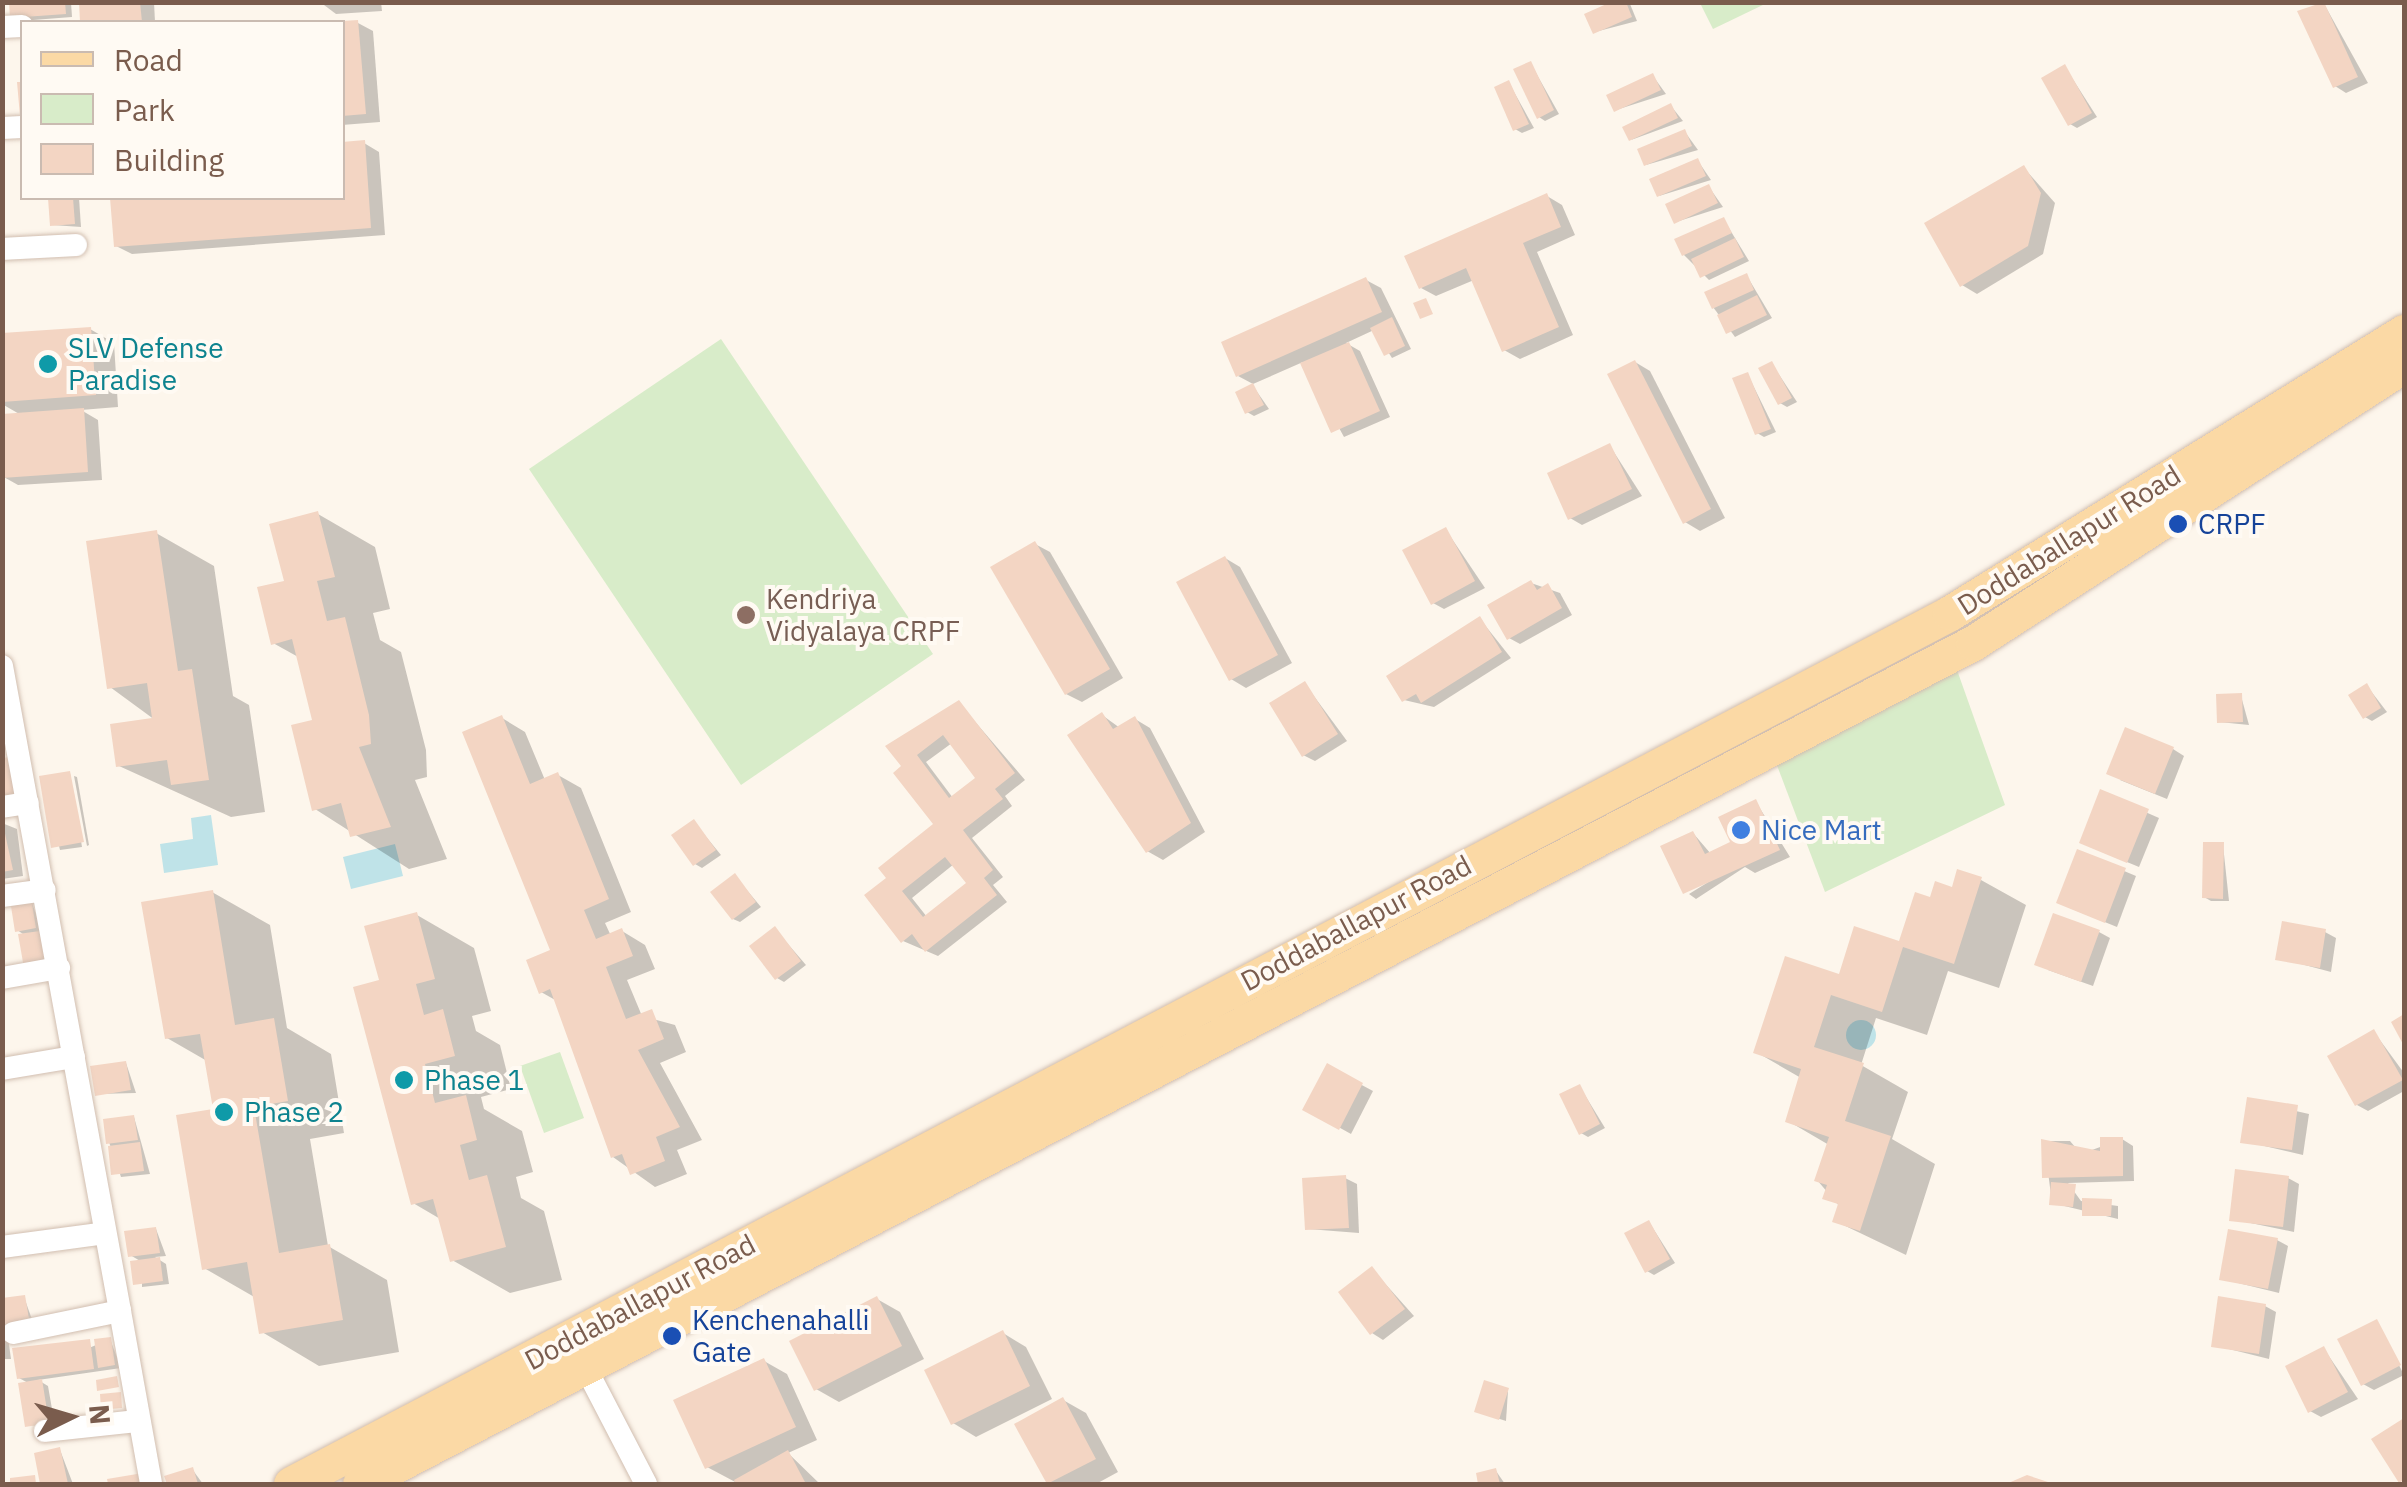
<!DOCTYPE html>
<html>
<head>
<meta charset="utf-8">
<style>
	body { margin:0 }
	#map { position:relative; width:2407px; height:1487px; overflow:hidden; background:#fdf6ec; font-family:"IBM Plex Sans",sans-serif }
	div>[style] { position:absolute }
	.green>* { inset:0; background:#d8ecc9 }
	.water>* { inset:0; background:#bfe3e8 }
	.round { border-radius:50% }
	.shadow>* { inset:0; background:#0003 }
	.building>* { inset:0; background:#f3d5c3 }
	.roads { filter:drop-shadow(0 0 2px #d1beb0) drop-shadow(0 0 2px #d1beb0) }
	.street>* { height:22px; margin:-11px; padding:0 11px; transform-origin:11px; border-radius:11px; background:#fff }
	.primary>* { height:35px; margin:-17.5px; padding:0 17.5px; transform-origin:17.5px; border-radius:17.5px; background:#fbd9a5 }
	.dots>* { width:28px; height:28px; translate:-50% -50%; box-sizing:border-box; border:5px solid #fffaf3; border-radius:50% }
	span { translate:-50% -50%; white-space:nowrap; text-align:center; line-height:1.15; -webkit-text-stroke:8px #fffaf3; paint-order:stroke }
	.culture-label { font-size:28px; color:#0d838f }
	.left { translate:0 -50%; text-align:left }
	.transit-label { font-size:28px; color:#164399 }
	.street-label { font-size:28px; color:#7a5c4d }
	.education-label { font-size:28px; color:#785e54 }
	.shop-label { font-size:28px; color:#366cbe }
	.frame { position:absolute; inset:0; border:5px solid #7a5c4d; pointer-events:none }
	.legend { position:absolute; left:20px; top:20px; width:325px; height:180px; box-sizing:border-box; background:#fffaf3; border:2px solid #cabbb1; margin:0; padding:12px 18px; list-style:none; font-size:30px; color:#7a5c4d }
	.legend li { display:flex; align-items:center; gap:20px; height:50px }
	.legend b { width:50px; border:2px solid #cabbb1 }
	.north { position:absolute; left:20px; top:1367px; width:100px; height:100px; -webkit-text-stroke:8px #fffaf3; paint-order:stroke; rotate:85deg; font-size:28px; font-weight:700; line-height:40px; text-align:center; color:#7a5c4d }
	.north::after { content:''; display:block; margin:auto; width:35px; height:45px; background:#7a5c4d; clip-path:polygon(50% 0,100% 100%,50% 72%,0 100%) }
</style>
</head>
<body>
<div id="map">
	<div class="green">
		<i style="clip-path:polygon(1700px 3px,1767px 3px,1713px 29px)"></i>
		<i style="clip-path:polygon(721px 339px,933px 654px,741px 785px,529px 469px)"></i>
		<i style="clip-path:polygon(1957px 670px,2005px 805px,1825px 892px,1775px 760px)"></i>
		<i style="clip-path:polygon(560px 1052px,584px 1118px,544px 1133px,520px 1066px)"></i>
	</div>
	<div class="water">
		<i style="clip-path:polygon(211px 815px,218px 865px,164px 873px,160px 844px,193px 839px,191px 818px)"></i>
		<i style="clip-path:polygon(395px 844px,403px 876px,351px 889px,343px 857px)"></i>
		<i class="round" style="left:1846px;top:1020px;width:30px;height:30px"></i>
	</div>
	<div class="shadow">
		<i style="clip-path:polygon(12px 2px,71px 2px,72px 17px,20px 21px)"></i>
		<i style="clip-path:polygon(81px 2px,154px 2px,155px 22px,83px 22px)"></i>
		<i style="clip-path:polygon(320px 2px,381px 2px,382px 11px,336px 14px)"></i>
		<i style="clip-path:polygon(1617px 2px,1630px 4px,1637px 21px,1595px 32px)"></i>
		<i style="clip-path:polygon(2323px 2px,2368px 83px,2346px 93px,2335px 86px)"></i>
		<i style="clip-path:polygon(358px 23px,373px 31px,380px 122px,342px 125px,342px 24px)"></i>
		<i style="clip-path:polygon(1531px 64px,1559px 114px,1545px 121px,1539px 117px)"></i>
		<i style="clip-path:polygon(2065px 67px,2097px 117px,2077px 128px,2070px 124px)"></i>
		<i style="clip-path:polygon(1653px 76px,1666px 94px,1616px 110px)"></i>
		<i style="clip-path:polygon(1509px 83px,1534px 128px,1522px 133px,1515px 129px)"></i>
		<i style="clip-path:polygon(1671px 106px,1683px 121px,1631px 140px)"></i>
		<i style="clip-path:polygon(1685px 132px,1698px 150px,1646px 165px)"></i>
		<i style="clip-path:polygon(364px 143px,379px 152px,385px 235px,132px 254px,116px 246px,113px 198px,342px 198px)"></i>
		<i style="clip-path:polygon(1698px 161px,1711px 180px,1659px 196px)"></i>
		<i style="clip-path:polygon(2024px 168px,2055px 203px,2043px 254px,1977px 294px,1962px 285px)"></i>
		<i style="clip-path:polygon(1709px 187px,1723px 207px,1676px 222px)"></i>
		<i style="clip-path:polygon(1547px 196px,1562px 205px,1575px 235px,1537px 252px,1573px 335px,1520px 359px,1504px 350px,1474px 280px,1436px 296px,1421px 288px)"></i>
		<i style="clip-path:polygon(50px 198px,79px 198px,81px 227px,52px 225px)"></i>
		<i style="clip-path:polygon(1724px 220px,1749px 261px,1709px 280px,1683px 254px)"></i>
		<i style="clip-path:polygon(1747px 276px,1772px 318px,1735px 337px,1713px 307px)"></i>
		<i style="clip-path:polygon(1366px 280px,1381px 288px,1411px 349px,1392px 358px,1374px 330px,1346px 343px,1360px 351px,1390px 417px,1344px 437px,1303px 362px,1253px 384px,1238px 376px)"></i>
		<i style="clip-path:polygon(90px 329px,114px 343px,118px 407px,81px 410px,98px 420px,102px 480px,18px 485px,2px 476px,21px 415px,2px 404px,2px 336px)"></i>
		<i style="clip-path:polygon(1635px 362px,1650px 371px,1725px 518px,1700px 531px,1685px 522px)"></i>
		<i style="clip-path:polygon(1772px 364px,1797px 402px,1787px 407px,1780px 403px)"></i>
		<i style="clip-path:polygon(1748px 375px,1776px 432px,1764px 437px,1757px 433px)"></i>
		<i style="clip-path:polygon(1253px 386px,1269px 409px,1254px 416px,1247px 412px)"></i>
		<i style="clip-path:polygon(1610px 446px,1642px 496px,1582px 525px,1570px 518px)"></i>
		<i style="clip-path:polygon(318px 514px,375px 547px,390px 609px,373px 613px,380px 640px,401px 652px,426px 750px,427px 777px,415px 780px,447px 859px,409px 869px,315px 809px,315px 722px,300px 658px,273px 643px,287px 582px)"></i>
		<i style="clip-path:polygon(1446px 530px,1485px 588px,1444px 609px,1433px 603px)"></i>
		<i style="clip-path:polygon(156px 533px,214px 566px,233px 696px,249px 705px,265px 812px,231px 817px,119px 766px,155px 720px,110px 687px)"></i>
		<i style="clip-path:polygon(1035px 544px,1050px 552px,1123px 678px,1082px 702px,1066px 694px)"></i>
		<i style="clip-path:polygon(1225px 558px,1240px 567px,1292px 663px,1246px 688px,1231px 679px)"></i>
		<i style="clip-path:polygon(1531px 583px,1560px 593px,1572px 615px,1520px 644px,1509px 638px)"></i>
		<i style="clip-path:polygon(1480px 619px,1511px 658px,1434px 707px,1404px 700px)"></i>
		<i style="clip-path:polygon(1305px 684px,1347px 741px,1315px 761px,1303px 755px)"></i>
		<i style="clip-path:polygon(2367px 686px,2387px 712px,2372px 721px,2365px 717px)"></i>
		<i style="clip-path:polygon(2241px 696px,2249px 725px,2219px 722px)"></i>
		<i style="clip-path:polygon(evenodd,959px 703px,1025px 780px,1005px 796px,1012px 806px,972px 838px,1003px 877px,993px 885px,1007px 902px,938px 956px,903px 941px,890px 879px,936px 825px,897px 773px,959px 703px,952px 743px,979px 779px,953px 798px,926px 762px,952px 743px,959px 703px,954px 864px,969px 883px,927px 917px,912px 898px,954px 864px)"></i>
		<i style="clip-path:polygon(1102px 715px,1120px 728px,1135px 719px,1150px 728px,1205px 832px,1163px 860px,1147px 851px)"></i>
		<i style="clip-path:polygon(502px 718px,525px 732px,545px 780px,558px 775px,581px 788px,631px 912px,605px 923px,611px 936px,622px 931px,645px 945px,655px 969px,627px 980px,642px 1016px,675px 1025px,686px 1052px,660px 1063px,702px 1140px,677px 1150px,687px 1174px,655px 1187px,613px 1157px,557px 1001px,541px 992px,553px 951px)"></i>
		<i style="clip-path:polygon(2173px 749px,2184px 756px,2167px 799px,2120px 780px)"></i>
		<i style="clip-path:polygon(70px 773px,82px 847px,60px 850px,42px 778px)"></i>
		<i style="clip-path:polygon(74px 776px,77px 777px,89px 845px,87px 846px)"></i>
		<i style="clip-path:polygon(2102px 793px,2159px 818px,2139px 867px,2093px 848px)"></i>
		<i style="clip-path:polygon(1756px 802px,1790px 857px,1755px 873px,1745px 867px,1696px 899px,1689px 894px,1726px 871px,1685px 892px,1693px 833px,1711px 854px,1730px 845px)"></i>
		<i style="clip-path:polygon(694px 822px,721px 855px,702px 868px,695px 864px)"></i>
		<i style="clip-path:polygon(2px 823px,17px 829px,23px 876px,2px 879px)"></i>
		<i style="clip-path:polygon(2223px 845px,2229px 901px,2211px 901px,2204px 897px)"></i>
		<i style="clip-path:polygon(2079px 852px,2136px 876px,2117px 927px,2070px 908px)"></i>
		<i style="clip-path:polygon(735px 876px,761px 907px,740px 922px,733px 919px)"></i>
		<i style="clip-path:polygon(1981px 880px,2026px 905px,1999px 988px,1948px 971px,1927px 1035px,1876px 1018px,1861px 1065px,1908px 1092px,1892px 1139px,1935px 1164px,1906px 1255px,1835px 1221px,1840px 1207px,1817px 1180px,1829px 1145px,1788px 1121px,1801px 1078px,1756px 1052px,1840px 977px,1901px 944px,1932px 900px)"></i>
		<i style="clip-path:polygon(212px 892px,270px 925px,287px 1028px,331px 1054px,344px 1133px,310px 1139px,328px 1246px,387px 1280px,399px 1352px,319px 1366px,262px 1332px,256px 1298px,204px 1268px,216px 1111px,207px 1061px,167px 1038px)"></i>
		<i style="clip-path:polygon(31px 900px,42px 931px,26px 936px,17px 930px)"></i>
		<i style="clip-path:polygon(417px 915px,474px 948px,491px 1011px,472px 1016px,476px 1031px,500px 1045px,511px 1089px,481px 1097px,484px 1109px,522px 1131px,533px 1172px,516px 1177px,521px 1198px,544px 1211px,562px 1280px,510px 1293px,452px 1260px,442px 1220px,413px 1203px,382px 982px)"></i>
		<i style="clip-path:polygon(775px 929px,806px 965px,784px 982px,777px 978px)"></i>
		<i style="clip-path:polygon(2099px 932px,2110px 938px,2093px 986px,2048px 970px)"></i>
		<i style="clip-path:polygon(2325px 932px,2336px 938px,2331px 972px,2278px 958px)"></i>
		<i style="clip-path:polygon(2374px 1032px,2404px 1073px,2404px 1091px,2368px 1111px,2357px 1105px)"></i>
		<i style="clip-path:polygon(126px 1063px,136px 1093px,97px 1094px)"></i>
		<i style="clip-path:polygon(1328px 1067px,1373px 1091px,1351px 1134px,1306px 1109px)"></i>
		<i style="clip-path:polygon(1580px 1087px,1605px 1128px,1588px 1137px,1581px 1133px)"></i>
		<i style="clip-path:polygon(2249px 1100px,2309px 1114px,2303px 1155px,2243px 1141px)"></i>
		<i style="clip-path:polygon(134px 1117px,150px 1174px,121px 1177px,109px 1142px)"></i>
		<i style="clip-path:polygon(2122px 1139px,2133px 1146px,2134px 1181px,2068px 1183px,2081px 1201px,2118px 1206px,2118px 1219px,2052px 1203px,2044px 1141px,2070px 1141px,2081px 1154px)"></i>
		<i style="clip-path:polygon(1345px 1178px,1357px 1184px,1359px 1233px,1308px 1229px)"></i>
		<i style="clip-path:polygon(2288px 1178px,2299px 1184px,2294px 1232px,2231px 1219px)"></i>
		<i style="clip-path:polygon(1649px 1222px,1675px 1263px,1654px 1275px,1647px 1271px)"></i>
		<i style="clip-path:polygon(156px 1229px,166px 1256px,155px 1257px,166px 1264px,169px 1284px,142px 1287px,142px 1262px,130px 1255px)"></i>
		<i style="clip-path:polygon(2277px 1240px,2288px 1246px,2279px 1293px,2222px 1279px)"></i>
		<i style="clip-path:polygon(1372px 1269px,1414px 1316px,1383px 1340px,1372px 1333px)"></i>
		<i style="clip-path:polygon(24px 1297px,35px 1328px,15px 1331px)"></i>
		<i style="clip-path:polygon(877px 1299px,900px 1312px,924px 1359px,839px 1402px,816px 1389px)"></i>
		<i style="clip-path:polygon(2265px 1306px,2276px 1312px,2269px 1359px,2213px 1345px)"></i>
		<i style="clip-path:polygon(2377px 1322px,2404px 1375px,2374px 1390px,2363px 1384px)"></i>
		<i style="clip-path:polygon(2px 1328px,7px 1330px,11px 1359px,2px 1359px)"></i>
		<i style="clip-path:polygon(1003px 1333px,1026px 1347px,1052px 1399px,976px 1437px,953px 1423px)"></i>
		<i style="clip-path:polygon(110px 1339px,121px 1368px,38px 1380px,48px 1386px,55px 1426px,27px 1425px,30px 1384px,19px 1378px)"></i>
		<i style="clip-path:polygon(2324px 1349px,2358px 1399px,2321px 1417px,2310px 1411px)"></i>
		<i style="clip-path:polygon(764px 1361px,787px 1374px,817px 1440px,788px 1453px,820px 1484px,739px 1484px,707px 1467px)"></i>
		<i style="clip-path:polygon(1508px 1391px,1506px 1421px,1484px 1414px)"></i>
		<i style="clip-path:polygon(1063px 1400px,1086px 1413px,1118px 1472px,1096px 1484px,1049px 1484px,1017px 1425px)"></i>
		<i style="clip-path:polygon(60px 1450px,73px 1484px,13px 1484px,43px 1483px)"></i>
		<i style="clip-path:polygon(192px 1469px,203px 1484px,169px 1484px,167px 1477px)"></i>
		<i style="clip-path:polygon(1496px 1471px,1505px 1484px,1481px 1484px,1479px 1474px)"></i>
	</div>
	<div class="building">
		<i style="clip-path:polygon(9px 2px,65px 2px,66px 14px,10px 18px)"></i>
		<i style="clip-path:polygon(79px 2px,140px 2px,142px 22px,80px 22px)"></i>
		<i style="clip-path:polygon(1611px 2px,1626px 2px,1632px 17px,1593px 34px,1584px 14px)"></i>
		<i style="clip-path:polygon(2324px 2px,2358px 77px,2333px 88px,2297px 11px)"></i>
		<i style="clip-path:polygon(358px 20px,366px 114px,342px 116px,342px 21px)"></i>
		<i style="clip-path:polygon(1531px 61px,1554px 110px,1537px 119px,1513px 69px)"></i>
		<i style="clip-path:polygon(2065px 64px,2092px 113px,2068px 126px,2041px 78px)"></i>
		<i style="clip-path:polygon(1653px 73px,1661px 90px,1614px 112px,1606px 95px)"></i>
		<i style="clip-path:polygon(1509px 80px,1529px 124px,1513px 131px,1494px 87px)"></i>
		<i style="clip-path:polygon(17px 82px,22px 82px,22px 116px,20px 116px)"></i>
		<i style="clip-path:polygon(1671px 103px,1678px 118px,1629px 141px,1622px 127px)"></i>
		<i style="clip-path:polygon(1685px 129px,1692px 146px,1644px 166px,1637px 149px)"></i>
		<i style="clip-path:polygon(365px 140px,371px 228px,114px 247px,110px 198px,342px 198px,342px 142px)"></i>
		<i style="clip-path:polygon(1698px 158px,1706px 176px,1657px 197px,1649px 179px)"></i>
		<i style="clip-path:polygon(2024px 165px,2041px 193px,2028px 246px,1960px 287px,1924px 223px)"></i>
		<i style="clip-path:polygon(1709px 184px,1718px 203px,1674px 224px,1665px 204px)"></i>
		<i style="clip-path:polygon(1547px 193px,1561px 227px,1523px 243px,1559px 327px,1502px 352px,1466px 268px,1419px 289px,1404px 256px)"></i>
		<i style="clip-path:polygon(48px 198px,73px 198px,75px 224px,50px 226px)"></i>
		<i style="clip-path:polygon(1724px 217px,1732px 233px,1682px 256px,1674px 239px)"></i>
		<i style="clip-path:polygon(1735px 238px,1744px 257px,1700px 278px,1691px 259px)"></i>
		<i style="clip-path:polygon(1747px 273px,1754px 290px,1712px 309px,1704px 292px)"></i>
		<i style="clip-path:polygon(1366px 277px,1382px 312px,1236px 377px,1221px 342px)"></i>
		<i style="clip-path:polygon(1757px 295px,1767px 315px,1726px 334px,1717px 315px)"></i>
		<i style="clip-path:polygon(1426px 298px,1433px 314px,1420px 319px,1413px 303px)"></i>
		<i style="clip-path:polygon(1392px 317px,1405px 346px,1384px 356px,1370px 328px)"></i>
		<i style="clip-path:polygon(91px 327px,96px 395px,2px 402px,2px 333px)"></i>
		<i style="clip-path:polygon(1349px 342px,1380px 411px,1331px 433px,1300px 363px)"></i>
		<i style="clip-path:polygon(1635px 360px,1711px 509px,1683px 524px,1607px 374px)"></i>
		<i style="clip-path:polygon(1772px 361px,1792px 398px,1778px 405px,1758px 368px)"></i>
		<i style="clip-path:polygon(1748px 372px,1771px 429px,1755px 435px,1732px 378px)"></i>
		<i style="clip-path:polygon(1253px 383px,1264px 405px,1245px 414px,1235px 392px)"></i>
		<i style="clip-path:polygon(84px 408px,88px 472px,2px 478px,2px 414px)"></i>
		<i style="clip-path:polygon(1610px 443px,1632px 489px,1568px 520px,1547px 473px)"></i>
		<i style="clip-path:polygon(318px 511px,335px 577px,317px 581px,327px 621px,345px 617px,369px 715px,371px 744px,359px 747px,391px 827px,350px 837px,341px 803px,312px 811px,291px 725px,312px 720px,292px 639px,271px 645px,257px 587px,284px 581px,269px 524px)"></i>
		<i style="clip-path:polygon(1446px 527px,1475px 581px,1431px 605px,1402px 550px)"></i>
		<i style="clip-path:polygon(157px 530px,178px 671px,192px 669px,209px 780px,171px 785px,167px 760px,116px 767px,110px 724px,152px 718px,147px 683px,107px 689px,86px 541px)"></i>
		<i style="clip-path:polygon(1035px 541px,1110px 669px,1065px 695px,990px 567px)"></i>
		<i style="clip-path:polygon(1225px 556px,1278px 655px,1229px 681px,1176px 582px)"></i>
		<i style="clip-path:polygon(1531px 580px,1537px 590px,1548px 583px,1562px 608px,1507px 640px,1487px 605px)"></i>
		<i style="clip-path:polygon(1480px 616px,1502px 652px,1421px 703px,1416px 694px,1402px 702px,1386px 676px)"></i>
		<i style="clip-path:polygon(1305px 681px,1338px 734px,1302px 757px,1269px 703px)"></i>
		<i style="clip-path:polygon(2367px 683px,2381px 708px,2363px 719px,2348px 695px)"></i>
		<i style="clip-path:polygon(2242px 693px,2243px 722px,2217px 723px,2216px 694px)"></i>
		<i style="clip-path:polygon(evenodd,959px 700px,1015px 773px,995px 789px,1003px 799px,963px 830px,993px 870px,984px 878px,997px 895px,925px 952px,912px 934px,901px 943px,864px 895px,886px 878px,878px 868px,933px 824px,893px 773px,901px 766px,885px 746px,959px 700px,943px 735px,975px 778px,949px 798px,917px 755px,943px 735px,959px 700px,945px 857px,966px 883px,923px 917px,902px 891px,945px 857px)"></i>
		<i style="clip-path:polygon(1102px 712px,1113px 729px,1135px 716px,1191px 823px,1146px 853px,1067px 735px)"></i>
		<i style="clip-path:polygon(502px 715px,530px 784px,558px 772px,609px 899px,584px 910px,596px 939px,622px 928px,633px 956px,606px 967px,626px 1019px,652px 1009px,664px 1039px,638px 1050px,680px 1127px,656px 1137px,665px 1161px,630px 1175px,622px 1154px,611px 1158px,550px 989px,539px 994px,526px 960px,550px 950px,462px 732px)"></i>
		<i style="clip-path:polygon(2125px 727px,2174px 747px,2155px 794px,2106px 774px)"></i>
		<i style="clip-path:polygon(10px 757px,16px 795px,2px 797px,2px 758px)"></i>
		<i style="clip-path:polygon(70px 771px,84px 842px,51px 848px,39px 776px)"></i>
		<i style="clip-path:polygon(2100px 789px,2149px 809px,2127px 863px,2079px 843px)"></i>
		<i style="clip-path:polygon(1756px 799px,1780px 850px,1683px 894px,1660px 846px,1693px 831px,1705px 854px,1730px 842px,1718px 817px)"></i>
		<i style="clip-path:polygon(694px 819px,716px 850px,693px 866px,671px 835px)"></i>
		<i style="clip-path:polygon(2px 820px,13px 870px,2px 872px)"></i>
		<i style="clip-path:polygon(2203px 842px,2224px 842px,2223px 899px,2202px 898px)"></i>
		<i style="clip-path:polygon(2077px 849px,2126px 868px,2105px 923px,2056px 903px)"></i>
		<i style="clip-path:polygon(1957px 869px,1982px 877px,1954px 964px,1903px 947px,1882px 1012px,1831px 995px,1814px 1047px,1864px 1063px,1845px 1121px,1891px 1136px,1860px 1231px,1832px 1222px,1838px 1204px,1822px 1199px,1827px 1185px,1814px 1181px,1829px 1137px,1785px 1122px,1801px 1069px,1753px 1053px,1785px 956px,1839px 974px,1854px 926px,1899px 941px,1915px 892px,1930px 897px,1935px 881px,1952px 887px)"></i>
		<i style="clip-path:polygon(735px 873px,756px 902px,732px 920px,710px 892px)"></i>
		<i style="clip-path:polygon(213px 890px,235px 1025px,274px 1018px,288px 1101px,254px 1107px,279px 1253px,330px 1244px,343px 1320px,259px 1334px,247px 1262px,202px 1270px,176px 1115px,213px 1109px,200px 1034px,165px 1039px,141px 902px)"></i>
		<i style="clip-path:polygon(31px 897px,36px 928px,15px 932px,10px 900px)"></i>
		<i style="clip-path:polygon(417px 912px,435px 979px,416px 984px,424px 1015px,443px 1009px,455px 1056px,425px 1064px,435px 1103px,466px 1095px,477px 1140px,460px 1145px,469px 1180px,487px 1175px,506px 1247px,450px 1262px,433px 1199px,411px 1205px,353px 987px,379px 980px,364px 926px)"></i>
		<i style="clip-path:polygon(2053px 913px,2100px 930px,2081px 982px,2034px 965px)"></i>
		<i style="clip-path:polygon(2282px 921px,2326px 929px,2320px 968px,2275px 960px)"></i>
		<i style="clip-path:polygon(775px 926px,801px 961px,775px 980px,749px 946px)"></i>
		<i style="clip-path:polygon(40px 931px,46px 965px,24px 968px,18px 934px)"></i>
		<i style="clip-path:polygon(2404px 1014px,2404px 1046px,2391px 1022px)"></i>
		<i style="clip-path:polygon(2374px 1029px,2403px 1080px,2355px 1106px,2327px 1056px)"></i>
		<i style="clip-path:polygon(126px 1061px,131px 1090px,95px 1096px,90px 1066px)"></i>
		<i style="clip-path:polygon(1327px 1063px,1363px 1083px,1339px 1130px,1302px 1110px)"></i>
		<i style="clip-path:polygon(1580px 1084px,1600px 1124px,1579px 1135px,1559px 1094px)"></i>
		<i style="clip-path:polygon(2247px 1097px,2298px 1105px,2292px 1150px,2240px 1143px)"></i>
		<i style="clip-path:polygon(134px 1115px,138px 1140px,106px 1144px,103px 1119px)"></i>
		<i style="clip-path:polygon(2100px 1137px,2123px 1137px,2123px 1176px,2042px 1178px,2041px 1139px,2100px 1151px)"></i>
		<i style="clip-path:polygon(140px 1142px,144px 1171px,111px 1175px,108px 1146px)"></i>
		<i style="clip-path:polygon(2235px 1169px,2289px 1176px,2283px 1227px,2229px 1221px)"></i>
		<i style="clip-path:polygon(1346px 1175px,1349px 1228px,1305px 1230px,1302px 1178px)"></i>
		<i style="clip-path:polygon(2051px 1182px,2076px 1184px,2073px 1207px,2049px 1205px)"></i>
		<i style="clip-path:polygon(2082px 1198px,2112px 1199px,2111px 1216px,2082px 1216px)"></i>
		<i style="clip-path:polygon(1649px 1220px,1670px 1259px,1645px 1273px,1624px 1233px)"></i>
		<i style="clip-path:polygon(156px 1227px,160px 1253px,128px 1257px,124px 1231px)"></i>
		<i style="clip-path:polygon(2228px 1229px,2278px 1238px,2268px 1289px,2219px 1280px)"></i>
		<i style="clip-path:polygon(160px 1257px,163px 1281px,133px 1285px,130px 1261px)"></i>
		<i style="clip-path:polygon(1372px 1266px,1405px 1309px,1370px 1335px,1338px 1292px)"></i>
		<i style="clip-path:polygon(25px 1295px,30px 1325px,6px 1329px,2px 1298px)"></i>
		<i style="clip-path:polygon(877px 1296px,902px 1346px,814px 1391px,789px 1341px)"></i>
		<i style="clip-path:polygon(2218px 1296px,2266px 1304px,2259px 1354px,2211px 1347px)"></i>
		<i style="clip-path:polygon(2377px 1319px,2401px 1365px,2361px 1386px,2337px 1339px)"></i>
		<i style="clip-path:polygon(1003px 1330px,1030px 1386px,951px 1425px,924px 1370px)"></i>
		<i style="clip-path:polygon(111px 1337px,115px 1365px,98px 1368px,94px 1339px)"></i>
		<i style="clip-path:polygon(90px 1339px,94px 1369px,17px 1379px,12px 1348px)"></i>
		<i style="clip-path:polygon(2324px 1346px,2348px 1392px,2308px 1413px,2285px 1366px)"></i>
		<i style="clip-path:polygon(764px 1358px,796px 1427px,705px 1469px,673px 1400px)"></i>
		<i style="clip-path:polygon(117px 1376px,119px 1387px,97px 1391px,96px 1380px)"></i>
		<i style="clip-path:polygon(42px 1379px,49px 1423px,25px 1427px,18px 1383px)"></i>
		<i style="clip-path:polygon(1484px 1380px,1509px 1388px,1499px 1420px,1474px 1412px)"></i>
		<i style="clip-path:polygon(121px 1392px,122px 1408px,101px 1410px,100px 1394px)"></i>
		<i style="clip-path:polygon(1063px 1397px,1096px 1459px,1047px 1484px,1014px 1424px)"></i>
		<i style="clip-path:polygon(2404px 1418px,2404px 1480px,2399px 1483px,2371px 1439px)"></i>
		<i style="clip-path:polygon(60px 1447px,68px 1484px,40px 1484px,34px 1453px)"></i>
		<i style="clip-path:polygon(788px 1450px,806px 1484px,736px 1484px,734px 1480px)"></i>
		<i style="clip-path:polygon(193px 1467px,198px 1484px,167px 1484px,164px 1476px)"></i>
		<i style="clip-path:polygon(1496px 1468px,1500px 1484px,1478px 1484px,1476px 1473px)"></i>
		<i style="clip-path:polygon(143px 1473px,145px 1484px,108px 1484px,107px 1479px)"></i>
		<i style="clip-path:polygon(35px 1475px,36px 1484px,10px 1484px,10px 1478px)"></i>
		<i style="clip-path:polygon(2027px 1475px,2054px 1484px,2006px 1484px)"></i>
	</div>
	<div class="roads">
		<div class="street">
			<i style="left:2px;top:27px;width:20px;rotate:-3deg"></i>
			<i style="left:2px;top:128px;width:20px;rotate:-3deg"></i>
			<i style="left:2px;top:249px;width:74px;rotate:-3.1deg"></i>
			<i style="left:2px;top:666px;width:656px;rotate:79.63deg"></i>
			<i style="left:120px;top:1311px;width:109px;rotate:168.4deg"></i>
			<i style="left:2px;top:807px;width:26px;rotate:-9deg"></i>
			<i style="left:2px;top:896px;width:43px;rotate:-7.9deg"></i>
			<i style="left:2px;top:978px;width:58px;rotate:-10deg"></i>
			<i style="left:2px;top:1069px;width:73px;rotate:-9.5deg"></i>
			<i style="left:2px;top:1247px;width:104px;rotate:-7.7deg"></i>
			<i style="left:120px;top:1311px;width:176px;rotate:79.8deg"></i>
			<i style="left:580px;top:1357px;width:143px;rotate:62.5deg"></i>
			<i style="left:45px;top:1431px;width:93px;rotate:-6.2deg"></i>
		</div>
		<div class="primary">
			<i style="left:291px;top:1484px;width:1874px;rotate:-27.7deg"></i>
			<i style="left:1950px;top:613px;width:534px;rotate:-31.76deg"></i>
			<i style="left:360px;top:1484px;width:1819px;rotate:-27.54deg"></i>
			<i style="left:1973px;top:643px;width:513px;rotate:-32.82deg"></i>
		</div>
	</div>
	<div class="dots">
		<i style="left:48px;top:364px;background:#0f9aa8"></i>
		<i style="left:2178px;top:524px;background:#1a4fb4"></i>
		<i style="left:746px;top:615px;background:#8d6e63"></i>
		<i style="left:1741px;top:830px;background:#3f7fe0"></i>
		<i style="left:404px;top:1080px;background:#0f9aa8"></i>
		<i style="left:224px;top:1112px;background:#0f9aa8"></i>
		<i style="left:672px;top:1336px;background:#1a4fb4"></i>
	</div>
	<div class="culture-label">
		<span class="left" style="left:68px;top:364px">SLV Defense<br>Paradise</span>
		<span class="left" style="left:424px;top:1080px">Phase 1</span>
		<span class="left" style="left:244px;top:1112px">Phase 2</span>
	</div>
	<div class="transit-label">
		<span class="left" style="left:2198px;top:524px">CRPF</span>
		<span class="left" style="left:692px;top:1336px">Kenchenahalli<br>Gate</span>
	</div>
	<div class="street-label">
		<span style="left:2069px;top:540px;rotate:-32deg">Doddaballapur Road</span>
		<span style="left:1356px;top:923px;rotate:-28deg">Doddaballapur Road</span>
		<span style="left:640px;top:1302px;rotate:-28deg">Doddaballapur Road</span>
	</div>
	<div class="education-label">
		<span class="left" style="left:766px;top:615px">Kendriya<br>Vidyalaya CRPF</span>
	</div>
	<div class="shop-label">
		<span class="left" style="left:1761px;top:830px">Nice Mart</span>
	</div>
	<div class="frame"></div>
	<ul class="legend">
	<li><b style="height:12px;background:#fbd9a5"></b>Road</li>
	<li><b style="height:28px;background:#d8ecc9"></b>Park</li>
	<li><b style="height:28px;background:#f3d5c3"></b>Building</li>
	</ul>
	<div class="north">N</div>
</div>
</body>
</html>
